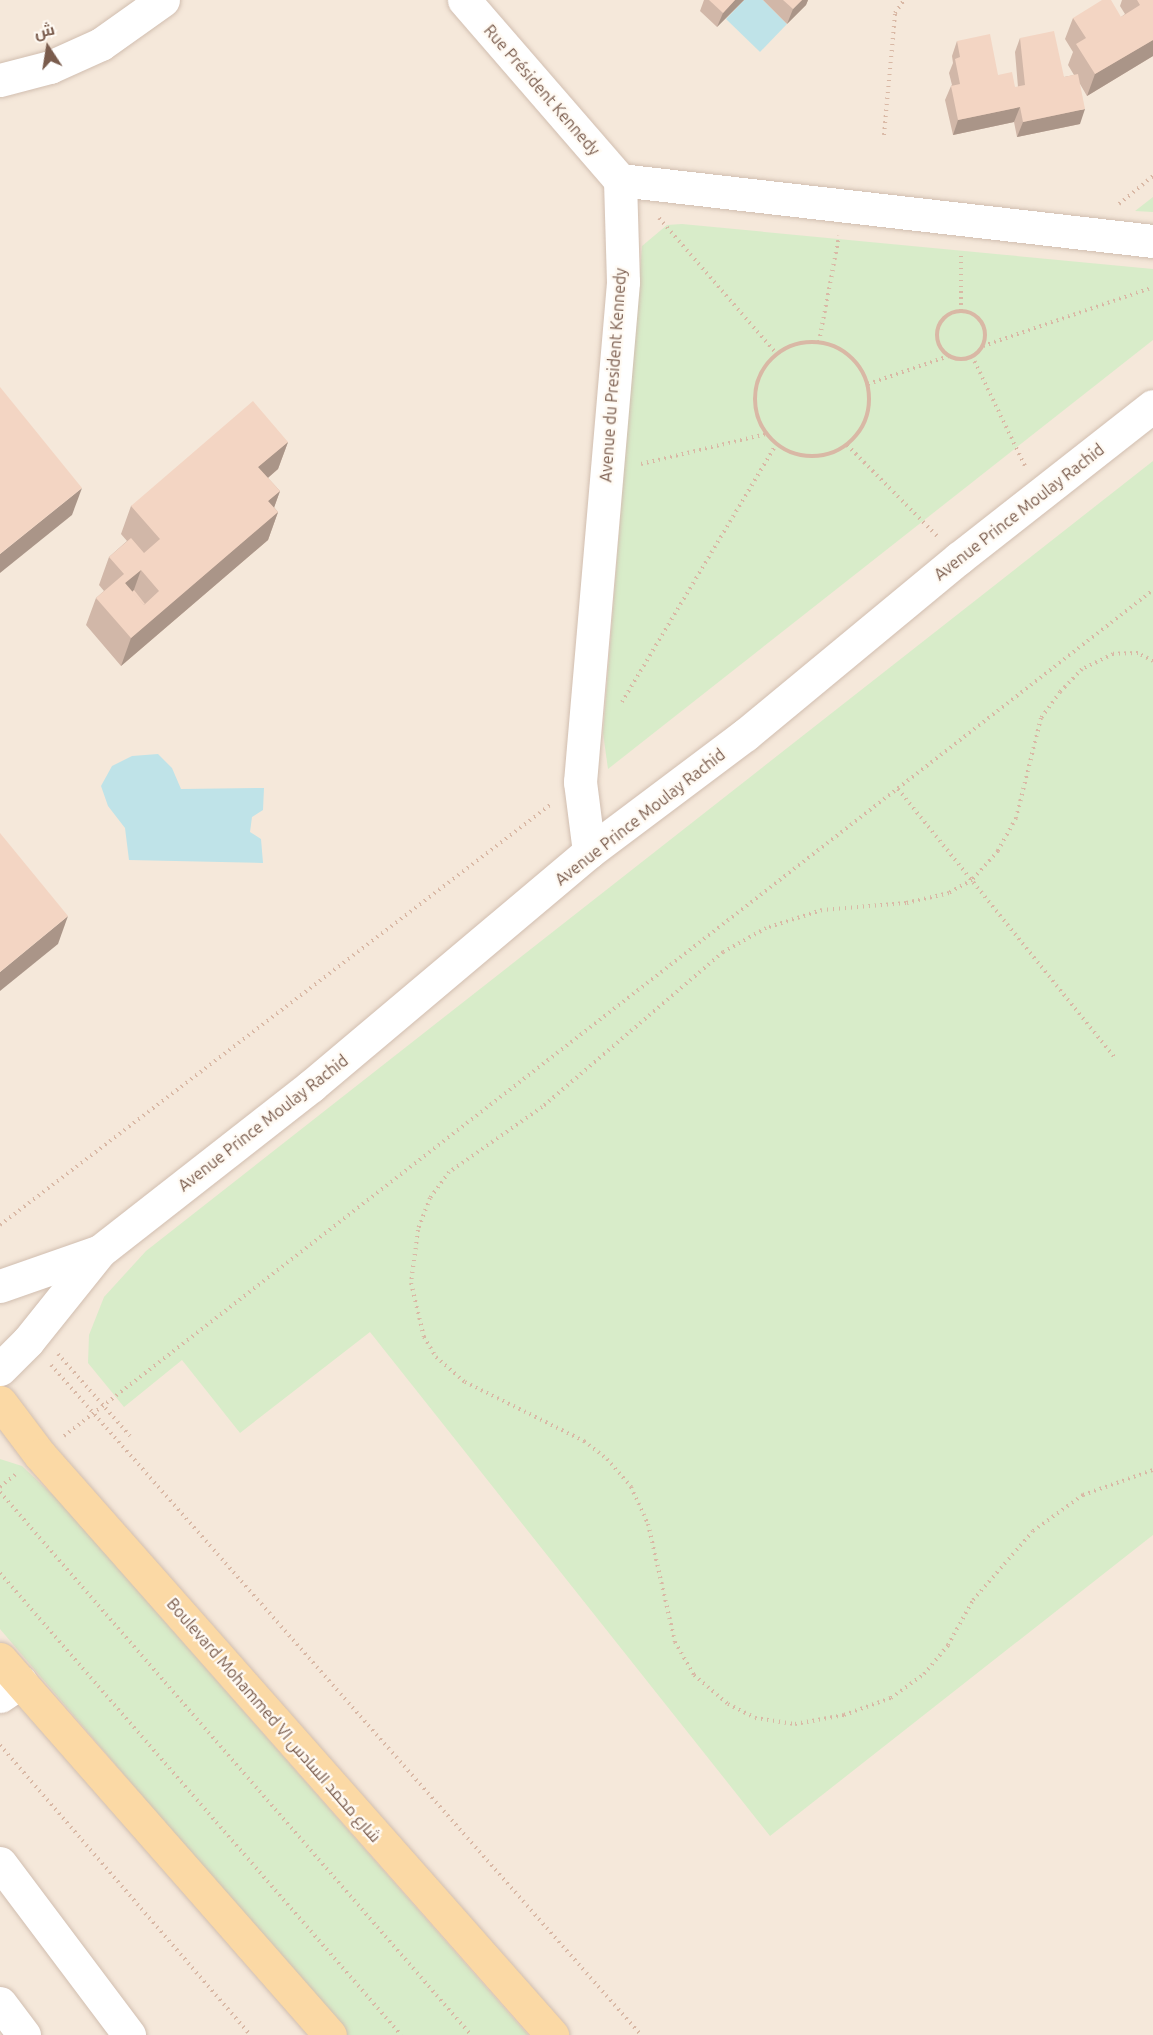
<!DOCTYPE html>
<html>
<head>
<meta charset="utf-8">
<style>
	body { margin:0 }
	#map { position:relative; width:1153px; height:2035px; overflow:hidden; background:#fdf6ec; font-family:Ubuntu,Cairo,sans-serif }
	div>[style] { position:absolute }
	.residential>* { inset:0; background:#f5e8da }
	.green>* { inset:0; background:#d8ecc9 }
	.water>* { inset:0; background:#bfe3e8 }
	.path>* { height:4px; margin-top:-2px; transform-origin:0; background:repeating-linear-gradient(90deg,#d9b8a5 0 1.5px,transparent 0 6px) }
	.path>.ring { margin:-2px; padding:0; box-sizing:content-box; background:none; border:4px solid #d9b8a5; border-radius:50% }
	.roads { filter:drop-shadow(0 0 2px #d1beb0) drop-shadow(0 0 2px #d1beb0) }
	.minor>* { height:33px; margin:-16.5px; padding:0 16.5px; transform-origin:16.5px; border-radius:16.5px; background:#fff }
	.major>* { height:33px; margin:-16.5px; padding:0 16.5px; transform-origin:16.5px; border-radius:16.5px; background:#fbd9a5 }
	.wall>* { inset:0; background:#d1b7a8 }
	.shaded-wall>* { inset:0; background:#aa9588 }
	.building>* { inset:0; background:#f3d5c3 }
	span { translate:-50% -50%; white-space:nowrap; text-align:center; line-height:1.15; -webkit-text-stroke:4.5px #fffaf3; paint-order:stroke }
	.street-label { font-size:16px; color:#7a5c4d }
	.north { position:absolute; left:18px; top:18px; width:60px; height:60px; -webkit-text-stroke:4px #fffaf3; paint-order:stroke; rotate:348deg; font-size:16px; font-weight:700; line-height:24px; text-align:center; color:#7a5c4d }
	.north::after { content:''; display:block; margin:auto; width:21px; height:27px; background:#7a5c4d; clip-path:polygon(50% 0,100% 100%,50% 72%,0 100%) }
</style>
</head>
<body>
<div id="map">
	<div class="residential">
		<i style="clip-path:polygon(0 0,1153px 0,1153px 2035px,0 2035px)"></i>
	</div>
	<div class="green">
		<i style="clip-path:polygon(1153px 197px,1153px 212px,1135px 211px)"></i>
		<i style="clip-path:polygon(682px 224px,1153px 269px,1153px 340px,608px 769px,603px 733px,642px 246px,667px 225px)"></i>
		<i style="clip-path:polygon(1153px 461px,1153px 1535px,770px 1836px,370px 1332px,240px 1433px,182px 1360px,124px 1407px,88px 1363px,89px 1335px,104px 1297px,146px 1251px)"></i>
		<i style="clip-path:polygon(0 1459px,22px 1466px,57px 1499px,528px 2035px,346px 2035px,0 1629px)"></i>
	</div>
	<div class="water">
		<i style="clip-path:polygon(744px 0,763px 0,787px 24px,760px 52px,726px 19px)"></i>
		<i style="clip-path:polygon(158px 754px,172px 768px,181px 789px,264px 788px,263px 810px,252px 817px,250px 832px,261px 839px,263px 863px,129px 860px,125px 828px,108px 806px,101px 786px,112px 766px,132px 756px)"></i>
	</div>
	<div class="path">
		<i style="left:884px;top:135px;width:122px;rotate:-84.8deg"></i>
		<i style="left:895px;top:13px;width:16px;rotate:-55deg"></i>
		<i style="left:1119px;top:204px;width:44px;rotate:-39.5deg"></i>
		<i style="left:659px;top:218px;width:180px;rotate:49.1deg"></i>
		<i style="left:961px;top:311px;width:59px;rotate:-90deg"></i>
		<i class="ring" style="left:937px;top:311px;width:44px;height:44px"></i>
		<i class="ring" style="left:755px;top:342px;width:110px;height:110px"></i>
		<i style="left:819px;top:342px;width:108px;rotate:-79.3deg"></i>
		<i style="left:983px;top:346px;width:180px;rotate:-19.1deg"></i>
		<i style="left:972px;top:356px;width:122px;rotate:64.3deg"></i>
		<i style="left:868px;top:384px;width:86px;rotate:-19.1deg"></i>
		<i style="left:847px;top:445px;width:128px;rotate:45.3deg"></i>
		<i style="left:641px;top:464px;width:129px;rotate:-13.5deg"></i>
		<i style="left:1153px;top:661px;width:17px;rotate:-152deg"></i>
		<i style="left:1138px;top:653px;width:25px;rotate:178deg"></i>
		<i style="left:1113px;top:654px;width:34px;rotate:154deg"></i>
		<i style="left:1082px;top:669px;width:32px;rotate:134deg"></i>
		<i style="left:1060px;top:692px;width:32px;rotate:126deg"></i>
		<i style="left:1041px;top:718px;width:103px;rotate:104deg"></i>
		<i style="left:1016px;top:818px;width:38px;rotate:119deg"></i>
		<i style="left:998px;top:851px;width:39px;rotate:132deg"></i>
		<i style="left:972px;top:880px;width:26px;rotate:151deg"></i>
		<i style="left:949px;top:893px;width:44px;rotate:166.9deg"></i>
		<i style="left:906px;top:903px;width:84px;rotate:175.2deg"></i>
		<i style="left:822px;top:910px;width:59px;rotate:162.2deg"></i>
		<i style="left:766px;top:928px;width:49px;rotate:150.8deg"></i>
		<i style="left:723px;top:952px;width:238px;rotate:139.4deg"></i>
		<i style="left:542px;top:1107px;width:113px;rotate:145deg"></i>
		<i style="left:449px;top:1172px;width:32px;rotate:126deg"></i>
		<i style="left:430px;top:1198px;width:34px;rotate:111deg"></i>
		<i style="left:418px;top:1230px;width:53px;rotate:97.5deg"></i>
		<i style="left:411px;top:1283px;width:56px;rotate:76.5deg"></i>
		<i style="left:424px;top:1337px;width:23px;rotate:59deg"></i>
		<i style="left:436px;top:1357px;width:38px;rotate:41deg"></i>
		<i style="left:465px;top:1382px;width:133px;rotate:26.4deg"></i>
		<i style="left:584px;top:1441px;width:29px;rotate:38deg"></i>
		<i style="left:607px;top:1459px;width:37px;rotate:49deg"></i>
		<i style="left:631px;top:1487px;width:41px;rotate:65.3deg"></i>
		<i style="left:648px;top:1524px;width:121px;rotate:77.1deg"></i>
		<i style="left:675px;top:1642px;width:38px;rotate:60deg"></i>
		<i style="left:694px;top:1675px;width:45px;rotate:40.5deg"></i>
		<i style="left:728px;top:1704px;width:30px;rotate:27deg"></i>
		<i style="left:755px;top:1718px;width:40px;rotate:8.5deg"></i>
		<i style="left:795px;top:1724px;width:50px;rotate:-10.4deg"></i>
		<i style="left:844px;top:1715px;width:50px;rotate:-19.9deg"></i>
		<i style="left:891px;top:1698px;width:41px;rotate:-36deg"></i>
		<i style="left:924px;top:1674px;width:38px;rotate:-50deg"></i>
		<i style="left:948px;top:1645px;width:51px;rotate:-60.9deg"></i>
		<i style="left:973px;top:1600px;width:91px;rotate:-49deg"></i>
		<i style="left:1033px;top:1531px;width:62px;rotate:-35.8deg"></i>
		<i style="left:1083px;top:1495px;width:74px;rotate:-19.7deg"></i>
		<i style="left:622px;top:702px;width:300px;rotate:-59.1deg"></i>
		<i style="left:898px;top:789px;width:347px;rotate:51.1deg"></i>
		<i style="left:0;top:1225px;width:692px;rotate:-37.37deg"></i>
		<i style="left:58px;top:1354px;width:109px;rotate:48.7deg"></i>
		<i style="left:51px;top:1365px;width:893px;rotate:48.63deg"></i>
		<i style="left:64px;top:1436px;width:1379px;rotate:-37.84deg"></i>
		<i style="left:0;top:1487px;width:21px;rotate:-39deg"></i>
		<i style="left:0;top:1492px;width:719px;rotate:49.06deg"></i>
		<i style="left:0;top:1573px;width:612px;rotate:49.04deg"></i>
		<i style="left:0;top:1745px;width:383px;rotate:49.2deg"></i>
	</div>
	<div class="roads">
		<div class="minor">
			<i style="left:464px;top:0;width:238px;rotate:49.1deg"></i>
			<i style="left:0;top:80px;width:52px;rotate:-14.6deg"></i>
			<i style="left:50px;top:67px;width:56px;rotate:-24.3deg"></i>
			<i style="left:101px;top:44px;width:76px;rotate:-35.4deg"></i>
			<i style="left:620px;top:180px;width:536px;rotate:6.53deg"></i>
			<i style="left:589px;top:852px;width:71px;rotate:-97.3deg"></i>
			<i style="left:580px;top:782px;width:502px;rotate:-85.08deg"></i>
			<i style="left:623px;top:282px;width:102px;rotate:-91.7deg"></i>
			<i style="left:0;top:1286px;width:106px;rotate:-19.3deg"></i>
			<i style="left:0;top:1369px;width:40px;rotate:-45deg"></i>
			<i style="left:28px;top:1341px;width:115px;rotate:-51.3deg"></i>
			<i style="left:100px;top:1251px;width:268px;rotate:-38deg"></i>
			<i style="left:311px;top:1086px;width:363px;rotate:-40.1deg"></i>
			<i style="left:589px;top:852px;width:195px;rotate:-36.9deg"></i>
			<i style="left:745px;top:735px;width:278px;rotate:-39.6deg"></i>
			<i style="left:959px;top:558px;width:246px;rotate:-38.1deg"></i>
			<i style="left:0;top:1696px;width:25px;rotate:-34deg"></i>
			<i style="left:0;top:1863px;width:215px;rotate:53.1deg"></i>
			<i style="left:0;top:2003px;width:40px;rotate:53deg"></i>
		</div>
		<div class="major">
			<i style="left:0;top:1402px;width:66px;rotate:53deg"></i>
			<i style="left:40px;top:1455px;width:774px;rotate:48.56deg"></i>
			<i style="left:0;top:1659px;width:500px;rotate:48.73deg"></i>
		</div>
	</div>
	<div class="wall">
		<i style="clip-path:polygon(704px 0,744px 0,717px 27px,700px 11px)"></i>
		<i style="clip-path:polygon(763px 0,808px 0,806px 5px,787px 24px)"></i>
		<i style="clip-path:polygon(1122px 0,1153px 0,1153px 56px,1087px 96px,1080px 84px,1080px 124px,1017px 137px,1014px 122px,953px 135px,945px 100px,951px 86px,952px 85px,949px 73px,953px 63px,952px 56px,957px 41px,998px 75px,1015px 87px,1018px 87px,1015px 52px,1020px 38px,1064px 77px,1074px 75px,1068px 65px,1073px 52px,1065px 39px,1073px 18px,1121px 17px,1125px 14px,1120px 6px)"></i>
		<i style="clip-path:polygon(288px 442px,278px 469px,268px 478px,280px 491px,274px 507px,278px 512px,268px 540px,121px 666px,86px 625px,96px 598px,104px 591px,99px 585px,109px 557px,127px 541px,121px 534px,131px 506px)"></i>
	</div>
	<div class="shaded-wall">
		<i style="clip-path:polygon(735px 0,744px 0,717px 27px,723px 13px)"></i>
		<i style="clip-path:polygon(802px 0,808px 0,806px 5px,787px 24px,793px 9px)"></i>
		<i style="clip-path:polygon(1153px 40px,1153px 56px,1087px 96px,1095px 74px)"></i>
		<i style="clip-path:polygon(1020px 107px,1014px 122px,953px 135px,958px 120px)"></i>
		<i style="clip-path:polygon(1085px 109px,1080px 124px,1017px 137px,1023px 122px)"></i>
		<i style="clip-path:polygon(288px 442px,278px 469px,248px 495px,258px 467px)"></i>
		<i style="clip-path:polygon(82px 488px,72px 515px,0 573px,0 554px)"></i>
		<i style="clip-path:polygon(280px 491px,270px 519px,268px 501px)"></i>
		<i style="clip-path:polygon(278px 512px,268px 540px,121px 666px,131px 638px)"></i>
		<i style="clip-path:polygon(141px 570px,131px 598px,125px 583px)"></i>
		<i style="clip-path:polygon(68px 916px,58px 944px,0 991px,0 972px)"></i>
	</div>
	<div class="building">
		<i style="clip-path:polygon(709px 0,735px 0,723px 13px)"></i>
		<i style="clip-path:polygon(783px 0,802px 0,793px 9px)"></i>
		<i style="clip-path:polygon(1102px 0,1111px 0,1121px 17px,1140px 5px,1137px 0,1153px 0,1153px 40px,1095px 74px,1076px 44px,1086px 38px,1073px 18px)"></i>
		<i style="clip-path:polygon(1054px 31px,1064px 77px,1078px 74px,1085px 109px,1023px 122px,1020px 107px,958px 120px,951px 86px,960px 84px,955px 59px,960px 57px,957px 41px,990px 34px,998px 75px,1012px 72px,1015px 87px,1025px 85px,1020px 38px)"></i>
		<i style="clip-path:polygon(0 387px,82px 488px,0 554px)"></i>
		<i style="clip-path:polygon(evenodd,253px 401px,288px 442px,258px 467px,280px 491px,268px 501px,278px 512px,131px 638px,96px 598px,124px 574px,109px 557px,131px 538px,144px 553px,160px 539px,131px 506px,253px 401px,141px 570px,159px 591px,144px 605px,125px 583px,141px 570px)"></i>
		<i style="clip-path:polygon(134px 590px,145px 604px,144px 605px,132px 592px)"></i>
		<i style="clip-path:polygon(0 833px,68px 916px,0 972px)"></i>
	</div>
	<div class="street-label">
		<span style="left:542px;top:90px;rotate:49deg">Rue Président Kennedy</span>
		<span style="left:613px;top:375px;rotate:-86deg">Avenue du President Kennedy</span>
		<span style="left:1019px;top:512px;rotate:-38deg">Avenue Prince Moulay Rachid</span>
		<span style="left:640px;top:817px;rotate:-38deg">Avenue Prince Moulay Rachid</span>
		<span style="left:263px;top:1123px;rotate:-38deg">Avenue Prince Moulay Rachid</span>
		<span style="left:274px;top:1720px;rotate:49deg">Boulevard Mohammed VI شارع محمد السادس</span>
	</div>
	<div class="north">ش</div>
</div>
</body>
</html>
